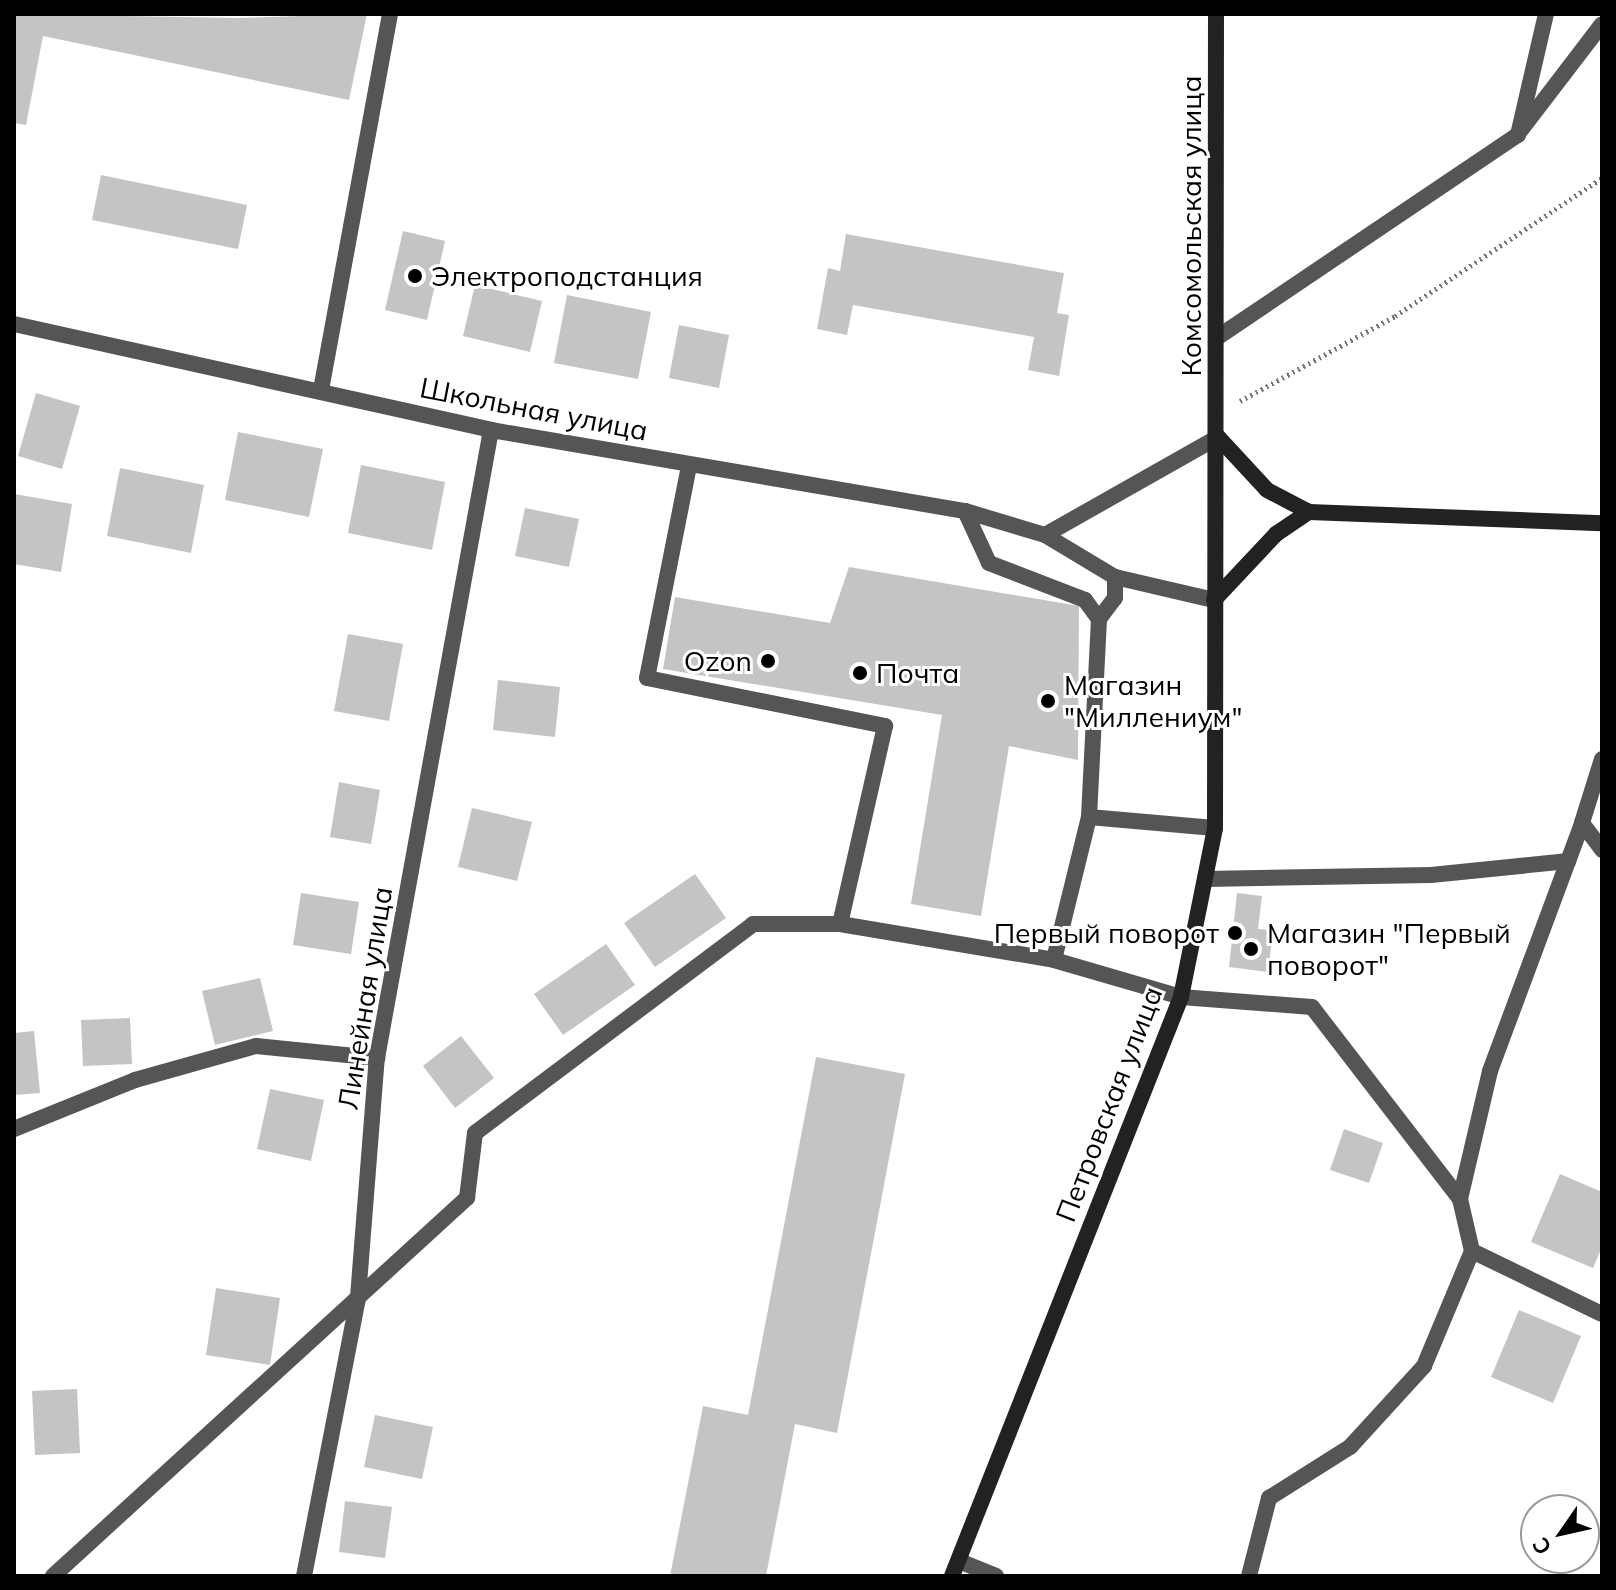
<!DOCTYPE html>
<html>
<head>
<meta charset="utf-8">
<style>
	body { margin:0 }
	#map { position:relative; width:1616px; height:1590px; overflow:hidden; background:#fff; font-family:Mulish,sans-serif }
	div>[style] { position:absolute }
	.building>* { inset:0; background:#c4c4c4 }
	.path>* { height:5px; margin-top:-2.5px; transform-origin:0; background:repeating-linear-gradient(90deg,#777 0 2px,transparent 0 6px) }
	.lane>* { height:16px; margin:-8px; padding:0 8px; transform-origin:8px; border-radius:8px; background:#555 }
	.street>* { height:16px; margin:-8px; padding:0 8px; transform-origin:8px; border-radius:8px; background:#555 }
	.secondary>* { height:16px; margin:-8px; padding:0 8px; transform-origin:8px; border-radius:8px; background:#222 }
	.dots>* { width:22px; height:22px; translate:-50% -50%; box-sizing:border-box; border:4px solid #fff; border-radius:50% }
	span { translate:-50% -50%; white-space:nowrap; text-align:center; line-height:1.15; -webkit-text-stroke:6px #fff; paint-order:stroke }
	.street-label { font-size:28px; color:#000 }
	.poi-label { font-size:28px; color:#000 }
	.left { translate:0 -50%; text-align:left }
	.right { translate:-100% -50%; text-align:right }
	.frame { position:absolute; inset:0; border:16px solid #000; pointer-events:none }
	.north { position:absolute; left:1520px; top:1494px; width:80px; height:80px; box-sizing:border-box; background:#fff; border:2px solid #999; border-radius:50%; rotate:236deg; font-size:22px; font-weight:700; line-height:32px; text-align:center; color:#000 }
	.north::after { content:''; display:block; margin:auto; width:28px; height:36px; background:#000; clip-path:polygon(50% 0,100% 100%,50% 72%,0 100%) }
</style>
</head>
<body>
<div id="map">
	<div class="building">
		<i style="clip-path:polygon(14px 14px,237px 18px,367px 14px,349px 100px,43px 36px,26px 125px,14px 123px)"></i>
		<i style="clip-path:polygon(101px 175px,247px 205px,238px 249px,92px 220px)"></i>
		<i style="clip-path:polygon(403px 231px,445px 241px,427px 320px,385px 310px)"></i>
		<i style="clip-path:polygon(846px 234px,1064px 273px,1057px 313px,1069px 315px,1059px 376px,1028px 370px,1034px 337px,853px 305px,847px 335px,817px 329px,828px 268px,840px 271px)"></i>
		<i style="clip-path:polygon(475px 285px,542px 301px,530px 352px,463px 336px)"></i>
		<i style="clip-path:polygon(567px 295px,651px 312px,638px 379px,554px 363px)"></i>
		<i style="clip-path:polygon(679px 325px,729px 335px,719px 388px,669px 378px)"></i>
		<i style="clip-path:polygon(36px 393px,80px 406px,62px 469px,18px 456px)"></i>
		<i style="clip-path:polygon(238px 432px,323px 449px,309px 517px,225px 500px)"></i>
		<i style="clip-path:polygon(361px 465px,445px 482px,432px 550px,348px 533px)"></i>
		<i style="clip-path:polygon(120px 468px,204px 485px,191px 553px,107px 536px)"></i>
		<i style="clip-path:polygon(14px 494px,72px 504px,61px 572px,14px 564px)"></i>
		<i style="clip-path:polygon(525px 508px,579px 519px,569px 567px,515px 556px)"></i>
		<i style="clip-path:polygon(849px 567px,1079px 606px,1078px 760px,1009px 746px,981px 916px,911px 904px,942px 715px,663px 669px,675px 597px,830px 623px)"></i>
		<i style="clip-path:polygon(348px 634px,403px 644px,389px 721px,334px 711px)"></i>
		<i style="clip-path:polygon(498px 680px,560px 687px,555px 737px,493px 730px)"></i>
		<i style="clip-path:polygon(339px 782px,380px 790px,371px 844px,330px 837px)"></i>
		<i style="clip-path:polygon(472px 808px,532px 822px,517px 881px,458px 867px)"></i>
		<i style="clip-path:polygon(695px 874px,726px 918px,655px 967px,624px 923px)"></i>
		<i style="clip-path:polygon(301px 893px,359px 902px,351px 954px,293px 945px)"></i>
		<i style="clip-path:polygon(1237px 893px,1262px 896px,1258px 929px,1273px 930px,1268px 972px,1229px 967px)"></i>
		<i style="clip-path:polygon(606px 944px,635px 985px,563px 1035px,534px 994px)"></i>
		<i style="clip-path:polygon(260px 978px,273px 1031px,215px 1045px,202px 991px)"></i>
		<i style="clip-path:polygon(130px 1018px,132px 1064px,83px 1066px,81px 1020px)"></i>
		<i style="clip-path:polygon(34px 1031px,40px 1093px,14px 1095px,14px 1033px)"></i>
		<i style="clip-path:polygon(461px 1036px,494px 1078px,455px 1108px,423px 1066px)"></i>
		<i style="clip-path:polygon(816px 1057px,905px 1074px,837px 1433px,795px 1424px,766px 1576px,670px 1576px,703px 1406px,748px 1415px)"></i>
		<i style="clip-path:polygon(270px 1089px,324px 1100px,311px 1161px,257px 1149px)"></i>
		<i style="clip-path:polygon(1344px 1129px,1383px 1143px,1369px 1183px,1330px 1170px)"></i>
		<i style="clip-path:polygon(1560px 1174px,1602px 1192px,1602px 1247px,1593px 1268px,1531px 1242px)"></i>
		<i style="clip-path:polygon(216px 1288px,280px 1298px,270px 1365px,206px 1355px)"></i>
		<i style="clip-path:polygon(1519px 1310px,1581px 1336px,1553px 1403px,1491px 1377px)"></i>
		<i style="clip-path:polygon(77px 1389px,80px 1453px,35px 1455px,32px 1391px)"></i>
		<i style="clip-path:polygon(375px 1415px,433px 1427px,422px 1479px,364px 1467px)"></i>
		<i style="clip-path:polygon(345px 1501px,392px 1507px,385px 1558px,339px 1552px)"></i>
	</div>
	<div class="path">
		<i style="left:1240px;top:401px;width:177px;rotate:-28.7deg"></i>
		<i style="left:1395px;top:316px;width:249px;rotate:-33.7deg"></i>
	</div>
	<div class="lane">
		<i style="left:1521px;top:130px;width:133px;rotate:-52.6deg"></i>
		<i style="left:1218px;top:337px;width:362px;rotate:-34deg"></i>
		<i style="left:1518px;top:135px;width:124px;rotate:-77deg"></i>
		<i style="left:689px;top:466px;width:216px;rotate:101.2deg"></i>
		<i style="left:647px;top:678px;width:243px;rotate:11.4deg"></i>
		<i style="left:885px;top:726px;width:203px;rotate:102.8deg"></i>
		<i style="left:965px;top:511px;width:57px;rotate:65.2deg"></i>
		<i style="left:989px;top:563px;width:103px;rotate:21.1deg"></i>
		<i style="left:1085px;top:600px;width:24px;rotate:54deg"></i>
		<i style="left:1099px;top:619px;width:198px;rotate:92.9deg"></i>
		<i style="left:1089px;top:817px;width:147px;rotate:103.8deg"></i>
		<i style="left:1099px;top:619px;width:26px;rotate:-53deg"></i>
		<i style="left:1115px;top:598px;width:21px;rotate:-90deg"></i>
		<i style="left:1089px;top:817px;width:126px;rotate:5deg"></i>
		<i style="left:1205px;top:879px;width:226px;rotate:-1deg"></i>
		<i style="left:1431px;top:875px;width:138px;rotate:-5.8deg"></i>
		<i style="left:14px;top:1129px;width:131px;rotate:-22deg"></i>
		<i style="left:135px;top:1080px;width:126px;rotate:-15.7deg"></i>
		<i style="left:256px;top:1046px;width:122px;rotate:5.7deg"></i>
		<i style="left:53px;top:1576px;width:561px;rotate:-42.4deg"></i>
		<i style="left:467px;top:1198px;width:65px;rotate:-83deg"></i>
		<i style="left:475px;top:1133px;width:348px;rotate:-36.9deg"></i>
		<i style="left:753px;top:924px;width:87px"></i>
		<i style="left:840px;top:924px;width:217px;rotate:9.5deg"></i>
		<i style="left:1054px;top:960px;width:132px;rotate:16.2deg"></i>
		<i style="left:1181px;top:997px;width:131px;rotate:4.4deg"></i>
		<i style="left:1312px;top:1007px;width:242px;rotate:52.4deg"></i>
		<i style="left:1249px;top:1576px;width:81px;rotate:-75.6deg"></i>
		<i style="left:1269px;top:1498px;width:96px;rotate:-32.2deg"></i>
		<i style="left:1350px;top:1447px;width:110px;rotate:-47.6deg"></i>
		<i style="left:1424px;top:1366px;width:125px;rotate:-67.3deg"></i>
		<i style="left:1472px;top:1251px;width:53px;rotate:-103deg"></i>
		<i style="left:1460px;top:1199px;width:131px;rotate:-76.8deg"></i>
		<i style="left:1490px;top:1071px;width:265px;rotate:-69.6deg"></i>
	</div>
	<div class="street">
		<i style="left:14px;top:324px;width:489px;rotate:12.5deg"></i>
		<i style="left:491px;top:430px;width:481px;rotate:9.7deg"></i>
		<i style="left:965px;top:511px;width:84px;rotate:16.7deg"></i>
		<i style="left:1045px;top:535px;width:82px;rotate:31deg"></i>
		<i style="left:1115px;top:577px;width:102px;rotate:13.1deg"></i>
		<i style="left:321px;top:390px;width:382px;rotate:-79.6deg"></i>
		<i style="left:1045px;top:535px;width:199px;rotate:-29.5deg"></i>
		<i style="left:1602px;top:759px;width:67px;rotate:107.4deg"></i>
		<i style="left:1582px;top:823px;width:34px;rotate:53deg"></i>
		<i style="left:1472px;top:1251px;width:144px;rotate:25.9deg"></i>
		<i style="left:959px;top:1561px;width:40px;rotate:22deg"></i>
		<i style="left:304px;top:1576px;width:284px;rotate:-79deg"></i>
		<i style="left:358px;top:1297px;width:240px;rotate:-85.5deg"></i>
		<i style="left:377px;top:1058px;width:638px;rotate:-79.71deg"></i>
	</div>
	<div class="secondary">
		<i style="left:1218px;top:437px;width:72px;rotate:47.2deg"></i>
		<i style="left:1267px;top:490px;width:47px;rotate:27.6deg"></i>
		<i style="left:1309px;top:512px;width:293px;rotate:2.2deg"></i>
		<i style="left:1214px;top:600px;width:91px;rotate:-46.8deg"></i>
		<i style="left:1276px;top:534px;width:40px;rotate:-34deg"></i>
		<i style="left:952px;top:1576px;width:623px;rotate:-68.42deg"></i>
		<i style="left:1181px;top:997px;width:172px;rotate:-78.6deg"></i>
		<i style="left:1215px;top:828px;width:814px;rotate:-89.93deg"></i>
	</div>
	<div class="dots">
		<i style="left:415px;top:276px;background:#000"></i>
		<i style="left:768px;top:661px;background:#000"></i>
		<i style="left:860px;top:673px;background:#000"></i>
		<i style="left:1048px;top:701px;background:#000"></i>
		<i style="left:1235px;top:933px;background:#000"></i>
		<i style="left:1251px;top:949px;background:#000"></i>
	</div>
	<div class="street-label">
		<span style="left:1191px;top:226px;rotate:-90deg">Комсомольская улица</span>
		<span style="left:534px;top:409px;rotate:11deg">Школьная улица</span>
		<span style="left:365px;top:998px;rotate:-81deg">Линейная улица</span>
		<span style="left:1109px;top:1104px;rotate:-69deg">Петровская улица</span>
	</div>
	<div class="poi-label">
		<span class="left" style="left:431px;top:276px">Электроподстанция</span>
		<span class="right" style="left:752px;top:661px">Ozon</span>
		<span class="left" style="left:876px;top:673px">Почта</span>
		<span class="left" style="left:1064px;top:701px">Магазин<br>"Миллениум"</span>
		<span class="right" style="left:1219px;top:933px">Первый поворот</span>
		<span class="left" style="left:1267px;top:949px">Магазин "Первый<br>поворот"</span>
	</div>
	<div class="frame"></div>
	<div class="north">С</div>
</div>
</body>
</html>
